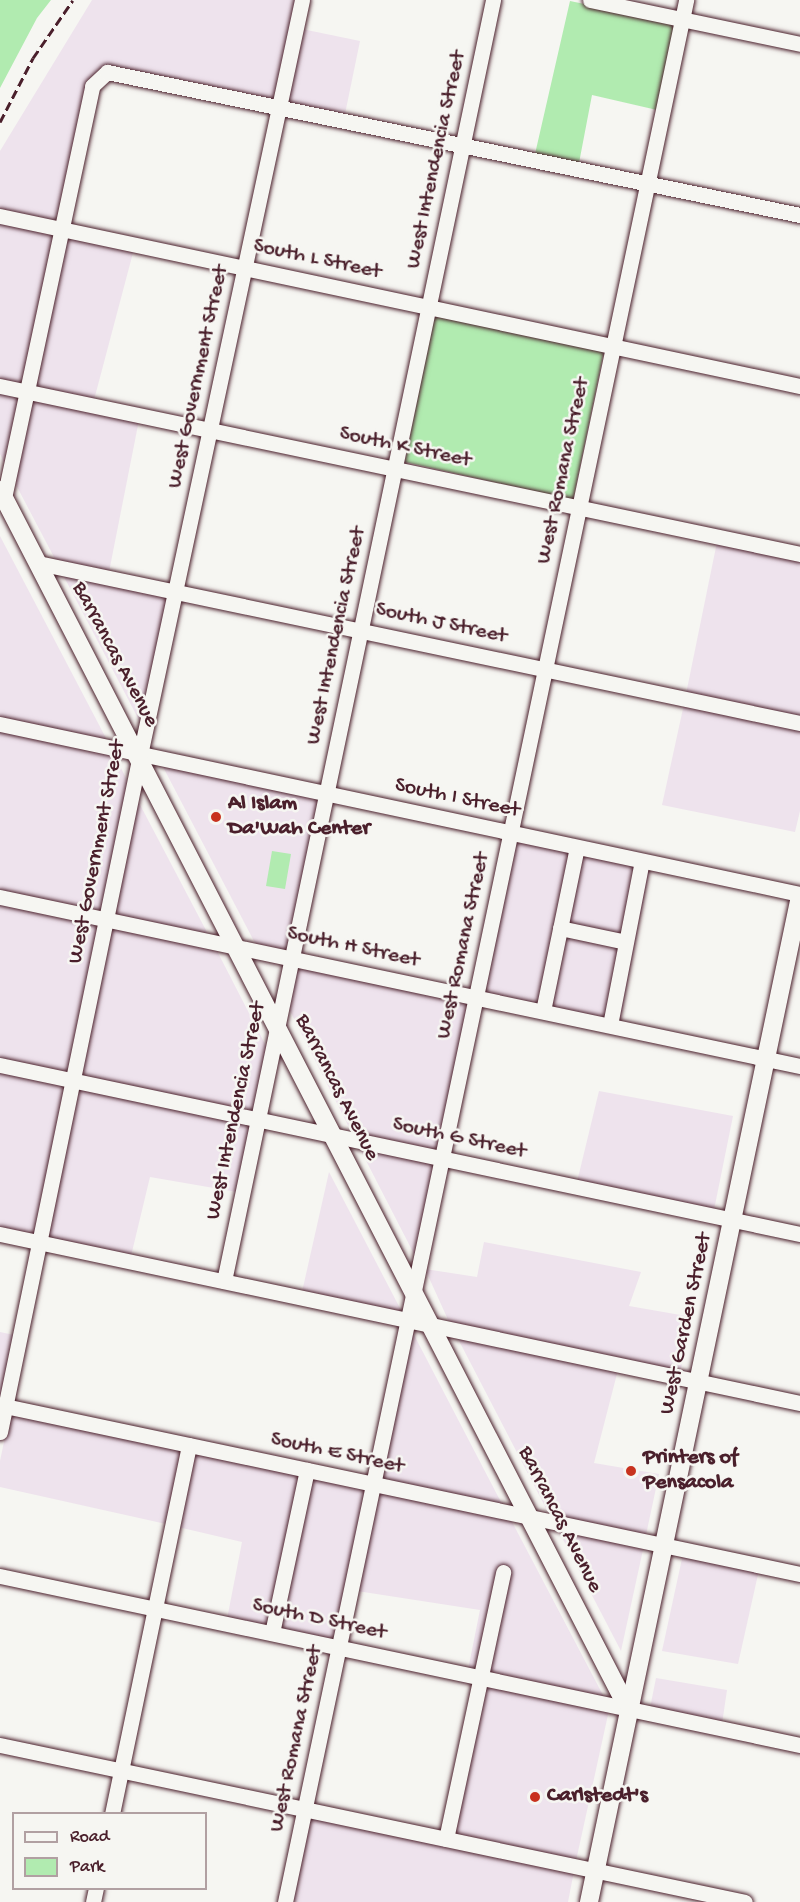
<!DOCTYPE html>
<html>
<head>
<meta charset="utf-8">
<style>
	body { margin:0 }
	#map { position:relative; width:800px; height:1902px; overflow:hidden; background:#f6f6f2; font-family:"Gochi Hand",sans-serif }
	div>[style] { position:absolute }
	.built>* { inset:0; background:#eee3ed }
	.green>* { inset:0; background:#b1ebb0 }
	.roads { filter:drop-shadow(0 0 2px #4a1f2b) drop-shadow(0 0 2px #4a1f2b) }
	.minor>* { height:15px; margin:-7.5px; padding:0 7.5px; transform-origin:7.5px; border-radius:7.5px; background:#f6f6f2 }
	.major>* { height:18px; margin:-9px; padding:0 9px; transform-origin:9px; border-radius:9px; background:#f6f6f2 }
	.rail>* { height:3px; margin-top:-1.5px; transform-origin:0; background:repeating-linear-gradient(90deg,#4a1f2b 0 9px,transparent 0 13.5px) }
	.dots>* { width:16px; height:16px; translate:-50% -50%; box-sizing:border-box; border:3px solid #f6f6f2; border-radius:50% }
	span { translate:-50% -50%; white-space:nowrap; text-align:center; line-height:1.15; -webkit-text-stroke:5px #f6f6f2; paint-order:stroke }
	.street-label { font-size:22px; color:#4a1f2b }
	.poi-label { font-size:22px; color:#4a1f2b; font-weight:700 }
	.left { translate:0 -50%; text-align:left }
	.legend { position:absolute; left:12px; top:1812px; width:195px; height:78px; box-sizing:border-box; background:#f6f6f2; border:2px solid #b1a0a2; margin:0; padding:8px 10px; list-style:none; font-size:18px; color:#4a1f2b }
	.legend li { display:flex; align-items:center; gap:12px; height:30px }
	.legend b { width:30px; border:2px solid #b1a0a2 }
</style>
</head>
<body>
<div id="map">
	<div class="built">
		<i style="clip-path:polygon(92px 0,296px 0,275px 99px,115px 66px,100px 69px,86px 84px,56px 223px,0 210px,0 151px)"></i>
		<i style="clip-path:polygon(302px 29px,360px 41px,345px 114px,286px 101px)"></i>
		<i style="clip-path:polygon(0 221px,54px 233px,22px 385px,0 380px)"></i>
		<i style="clip-path:polygon(66px 235px,134px 249px,94px 400px,33px 387px)"></i>
		<i style="clip-path:polygon(0 391px,19px 395px,5px 464px,0 454px)"></i>
		<i style="clip-path:polygon(31px 397px,139px 420px,109px 572px,56px 561px,14px 481px)"></i>
		<i style="clip-path:polygon(0 536px,108px 742px,0 718px)"></i>
		<i style="clip-path:polygon(717px 542px,800px 560px,800px 718px,686px 694px)"></i>
		<i style="clip-path:polygon(62px 573px,170px 595px,141px 724px)"></i>
		<i style="clip-path:polygon(684px 704px,800px 729px,800px 811px,795px 832px,662px 805px)"></i>
		<i style="clip-path:polygon(0 729px,114px 754px,128px 782px,103px 913px,0 892px)"></i>
		<i style="clip-path:polygon(162px 765px,319px 798px,287px 952px,256px 945px)"></i>
		<i style="clip-path:polygon(137px 799px,209px 936px,115px 916px)"></i>
		<i style="clip-path:polygon(515px 839px,650px 868px,620px 1022px,483px 993px)"></i>
		<i style="clip-path:polygon(0 902px,101px 924px,69px 1075px,0 1060px)"></i>
		<i style="clip-path:polygon(113px 926px,215px 947px,267px 1048px,253px 1114px,81px 1077px)"></i>
		<i style="clip-path:polygon(297px 965px,469px 1001px,437px 1152px,353px 1135px,288px 1007px)"></i>
		<i style="clip-path:polygon(0 1071px,67px 1085px,35px 1236px,0 1228px)"></i>
		<i style="clip-path:polygon(79px 1087px,251px 1124px,237px 1192px,150px 1177px,131px 1256px,47px 1238px)"></i>
		<i style="clip-path:polygon(599px 1091px,733px 1116px,714px 1210px,577px 1182px)"></i>
		<i style="clip-path:polygon(359px 1147px,435px 1163px,415px 1256px)"></i>
		<i style="clip-path:polygon(329px 1172px,403px 1314px,302px 1292px)"></i>
		<i style="clip-path:polygon(484px 1242px,641px 1272px,629px 1306px,692px 1317px,680px 1373px,450px 1324px,425px 1269px,477px 1277px)"></i>
		<i style="clip-path:polygon(412px 1331px,503px 1506px,380px 1481px)"></i>
		<i style="clip-path:polygon(0 1332px,14px 1335px,0 1400px)"></i>
		<i style="clip-path:polygon(456px 1335px,618px 1370px,594px 1463px,659px 1474px,646px 1535px,550px 1516px)"></i>
		<i style="clip-path:polygon(10px 1413px,182px 1449px,166px 1524px,0 1487px,0 1461px)"></i>
		<i style="clip-path:polygon(194px 1452px,366px 1488px,334px 1641px,227px 1619px,242px 1542px,178px 1527px)"></i>
		<i style="clip-path:polygon(378px 1491px,510px 1518px,605px 1699px,488px 1674px,510px 1568px,498px 1566px,476px 1672px,468px 1670px,480px 1610px,357px 1591px)"></i>
		<i style="clip-path:polygon(557px 1528px,644px 1545px,621px 1651px)"></i>
		<i style="clip-path:polygon(683px 1554px,759px 1570px,738px 1664px,662px 1651px)"></i>
		<i style="clip-path:polygon(656px 1678px,727px 1690px,722px 1724px,650px 1708px)"></i>
		<i style="clip-path:polygon(486px 1684px,609px 1710px,576px 1861px,453px 1835px)"></i>
		<i style="clip-path:polygon(310px 1816px,574px 1871px,568px 1902px,291px 1902px)"></i>
	</div>
	<div class="green">
		<i style="clip-path:polygon(0 0,51px 0,37px 18px,0 88px)"></i>
		<i style="clip-path:polygon(570px 1px,675px 23px,657px 110px,592px 95px,579px 163px,535px 154px)"></i>
		<i style="clip-path:polygon(434px 315px,604px 351px,573px 500px,405px 462px)"></i>
		<i style="clip-path:polygon(272px 851px,291px 854px,285px 889px,266px 886px)"></i>
	</div>
	<div class="roads">
		<div class="minor">
			<i style="left:590px;top:0;width:215px;rotate:11.8deg"></i>
			<i style="left:0;top:216px;width:818px;rotate:12deg"></i>
			<i style="left:0;top:386px;width:817px;rotate:11.86deg"></i>
			<i style="left:4px;top:498px;width:421px;rotate:-77.9deg"></i>
			<i style="left:92px;top:86px;width:21px;rotate:-43deg"></i>
			<i style="left:107px;top:72px;width:708px;rotate:11.66deg"></i>
			<i style="left:38px;top:563px;width:779px;rotate:11.86deg"></i>
			<i style="left:0;top:724px;width:818px;rotate:12deg"></i>
			<i style="left:0;top:897px;width:818px;rotate:11.93deg"></i>
			<i style="left:560px;top:928px;width:67px;rotate:12deg"></i>
			<i style="left:543px;top:1011px;width:167px;rotate:-78.3deg"></i>
			<i style="left:610px;top:1025px;width:167px;rotate:-79deg"></i>
			<i style="left:0;top:1065px;width:818px;rotate:11.93deg"></i>
			<i style="left:0;top:1234px;width:818px;rotate:11.93deg"></i>
			<i style="left:224px;top:1281px;width:1309px;rotate:-78.14deg"></i>
			<i style="left:0;top:1405px;width:818px;rotate:11.93deg"></i>
			<i style="left:0;top:1432px;width:691px;rotate:-78.32deg"></i>
			<i style="left:140px;top:755px;width:772px;rotate:-77.89deg"></i>
			<i style="left:0;top:1576px;width:818px;rotate:11.93deg"></i>
			<i style="left:272px;top:1633px;width:167px;rotate:-77.9deg"></i>
			<i style="left:0;top:1745px;width:761px;rotate:11.9deg"></i>
			<i style="left:112px;top:1814px;width:377px;rotate:-78.2deg"></i>
			<i style="left:446px;top:1839px;width:273px;rotate:-77.9deg"></i>
			<i style="left:93px;top:1902px;width:14px;rotate:-78deg"></i>
			<i style="left:285px;top:1902px;width:1944px;rotate:-78.09deg"></i>
		</div>
		<div class="major">
			<i style="left:0;top:490px;width:1371px;rotate:62.74deg"></i>
			<i style="left:589px;top:1902px;width:1028px;rotate:-78.15deg"></i>
		</div>
	</div>
	<div class="rail">
		<i style="left:0;top:122px;width:72px;rotate:-62.7deg"></i>
		<i style="left:33px;top:58px;width:70px;rotate:-55.4deg"></i>
	</div>
	<div class="dots">
		<i style="left:216px;top:817px;background:#c8321e"></i>
		<i style="left:631px;top:1471px;background:#c8321e"></i>
		<i style="left:535px;top:1797px;background:#c8321e"></i>
	</div>
	<div class="street-label">
		<span style="left:437px;top:160px;rotate:-78deg">West Intendencia Street</span>
		<span style="left:317px;top:260px;rotate:12deg">South L Street</span>
		<span style="left:199px;top:377px;rotate:-78deg">West Government Street</span>
		<span style="left:405px;top:448px;rotate:12deg">South K Street</span>
		<span style="left:564px;top:471px;rotate:-78deg">West Romana Street</span>
		<span style="left:441px;top:624px;rotate:12deg">South J Street</span>
		<span style="left:337px;top:636px;rotate:-78deg">West Intendencia Street</span>
		<span style="left:114px;top:655px;rotate:62deg">Barrancas Avenue</span>
		<span style="left:457px;top:799px;rotate:12deg">South I Street</span>
		<span style="left:98px;top:852px;rotate:-79deg">West Government Street</span>
		<span style="left:464px;top:946px;rotate:-78deg">West Romana Street</span>
		<span style="left:353px;top:948px;rotate:12deg">South H Street</span>
		<span style="left:336px;top:1088px;rotate:63deg">Barrancas Avenue</span>
		<span style="left:237px;top:1111px;rotate:-78deg">West Intendencia Street</span>
		<span style="left:459px;top:1139px;rotate:12deg">South G Street</span>
		<span style="left:687px;top:1324px;rotate:-78deg">West Garden Street</span>
		<span style="left:337px;top:1454px;rotate:12deg">South E Street</span>
		<span style="left:559px;top:1520px;rotate:63deg">Barrancas Avenue</span>
		<span style="left:319px;top:1620px;rotate:12deg">South D Street</span>
		<span style="left:297px;top:1739px;rotate:-78deg">West Romana Street</span>
	</div>
	<div class="poi-label">
		<span class="left" style="left:228px;top:817px">Al Islam<br>Da'Wah Center</span>
		<span class="left" style="left:643px;top:1471px">Printers of<br>Pensacola</span>
		<span class="left" style="left:547px;top:1797px">Carlstedt's</span>
	</div>
	<ul class="legend">
	<li><b style="height:8px;background:#f6f6f2"></b>Road</li>
	<li><b style="height:16px;background:#b1ebb0"></b>Park</li>
	</ul>
</div>
</body>
</html>
